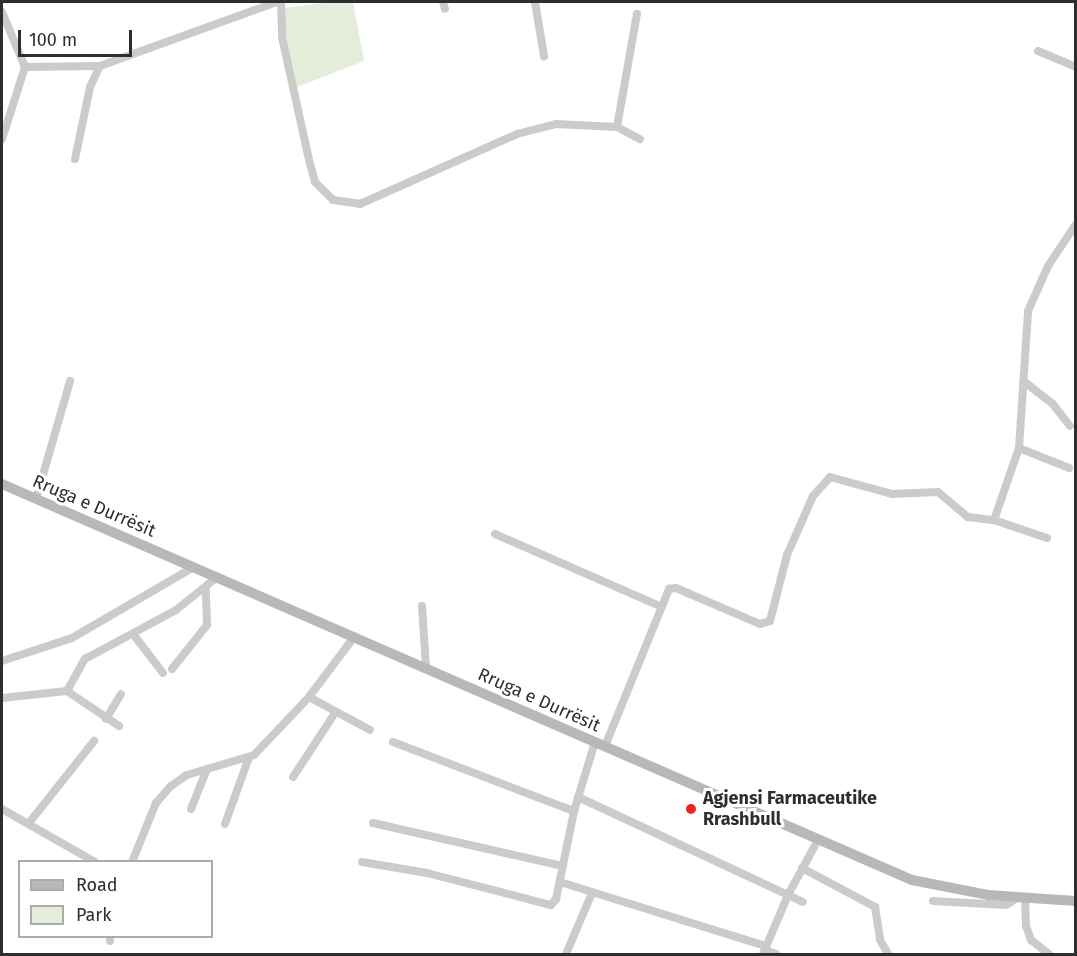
<!DOCTYPE html>
<html>
<head>
<meta charset="utf-8">
<style>
	body { margin:0 }
	#map { position:relative; width:1077px; height:956px; overflow:hidden; background:#fff; font-family:"Fira Sans",sans-serif }
	div>[style] { position:absolute }
	.green>* { inset:0; background:#e3edda }
	.street>* { height:8px; margin:-4px; padding:0 4px; transform-origin:4px; border-radius:4px; background:#cbcbcb }
	.secondary>* { height:10px; margin:-5px; padding:0 5px; transform-origin:5px; border-radius:5px; background:#b8b8b8 }
	.dots>* { width:16px; height:16px; translate:-50% -50%; box-sizing:border-box; border:3px solid #fff; border-radius:50% }
	span { translate:-50% -50%; white-space:nowrap; text-align:center; line-height:1.15; -webkit-text-stroke:6px #fff; paint-order:stroke }
	.street-label { font-size:18px; color:#2e2e2e }
	.poi-label { font-size:18px; color:#2e2e2e; font-weight:700 }
	.left { translate:0 -50%; text-align:left }
	.frame { position:absolute; inset:0; border:3px solid #2e2e2e; pointer-events:none }
	.legend { position:absolute; left:18px; top:860px; width:195px; height:78px; box-sizing:border-box; background:#fff; border:2px solid #ababab; margin:0; padding:8px 10px; list-style:none; font-size:18px; color:#2e2e2e }
	.legend li { display:flex; align-items:center; gap:12px; height:30px }
	.legend b { width:30px; border:2px solid #ababab }
	.scale { position:absolute; left:18px; top:30px; width:114px; height:27px; box-sizing:border-box; border:3px solid #2e2e2e; border-top:0; padding-left:8px; font-size:18px; line-height:21px; white-space:nowrap; color:#2e2e2e; -webkit-text-stroke:4px #fff; paint-order:stroke }
</style>
</head>
<body>
<div id="map">
	<div class="green">
		<i style="clip-path:polygon(332px 2px,353px 2px,364px 61px,297px 87px,284px 33px,285px 8px)"></i>
	</div>
	<div class="street">
		<i style="left:281px;top:2px;width:35px;rotate:88deg"></i>
		<i style="left:282px;top:37px;width:130px;rotate:77.6deg"></i>
		<i style="left:310px;top:164px;width:19px;rotate:74deg"></i>
		<i style="left:315px;top:182px;width:25px;rotate:45deg"></i>
		<i style="left:333px;top:200px;width:27px;rotate:8deg"></i>
		<i style="left:360px;top:204px;width:172px;rotate:-24deg"></i>
		<i style="left:517px;top:134px;width:40px;rotate:-14.4deg"></i>
		<i style="left:556px;top:124px;width:61px;rotate:2.8deg"></i>
		<i style="left:617px;top:127px;width:26px;rotate:28deg"></i>
		<i style="left:443px;top:2px;width:7px;rotate:74deg"></i>
		<i style="left:535px;top:2px;width:55px;rotate:80.5deg"></i>
		<i style="left:2px;top:12px;width:60px;rotate:67.3deg"></i>
		<i style="left:25px;top:67px;width:76px;rotate:107.7deg"></i>
		<i style="left:1038px;top:51px;width:41px;rotate:22.8deg"></i>
		<i style="left:25px;top:67px;width:75px;rotate:-0.8deg"></i>
		<i style="left:100px;top:66px;width:188px;rotate:-19.9deg"></i>
		<i style="left:617px;top:127px;width:115px;rotate:-80deg"></i>
		<i style="left:75px;top:159px;width:74px;rotate:-78.2deg"></i>
		<i style="left:90px;top:87px;width:23px;rotate:-65deg"></i>
		<i style="left:1026px;top:383px;width:33px;rotate:38deg"></i>
		<i style="left:1052px;top:403px;width:29px;rotate:52deg"></i>
		<i style="left:1019px;top:448px;width:54px;rotate:21.8deg"></i>
		<i style="left:36px;top:499px;width:123px;rotate:-73.9deg"></i>
		<i style="left:994px;top:520px;width:76px;rotate:-70.9deg"></i>
		<i style="left:1019px;top:448px;width:137px;rotate:-86.2deg"></i>
		<i style="left:1028px;top:311px;width:49px;rotate:-66deg"></i>
		<i style="left:1048px;top:266px;width:50px;rotate:-56.3deg"></i>
		<i style="left:495px;top:534px;width:180px;rotate:23.6deg"></i>
		<i style="left:422px;top:606px;width:62px;rotate:86.3deg"></i>
		<i style="left:133px;top:634px;width:49px;rotate:52.4deg"></i>
		<i style="left:2px;top:661px;width:74px;rotate:-18.2deg"></i>
		<i style="left:72px;top:638px;width:141px;rotate:-30.2deg"></i>
		<i style="left:172px;top:669px;width:56px;rotate:-51.5deg"></i>
		<i style="left:207px;top:625px;width:37px;rotate:-92deg"></i>
		<i style="left:67px;top:691px;width:37px;rotate:-61deg"></i>
		<i style="left:85px;top:659px;width:103px;rotate:-28.3deg"></i>
		<i style="left:176px;top:610px;width:53px;rotate:-38.8deg"></i>
		<i style="left:309px;top:697px;width:69px;rotate:28.4deg"></i>
		<i style="left:2px;top:698px;width:65px;rotate:-6.1deg"></i>
		<i style="left:67px;top:691px;width:63px;rotate:33.9deg"></i>
		<i style="left:106px;top:719px;width:29px;rotate:-59deg"></i>
		<i style="left:393px;top:742px;width:194px;rotate:20.9deg"></i>
		<i style="left:605px;top:746px;width:170px;rotate:-67.8deg"></i>
		<i style="left:669px;top:589px;width:7px;rotate:-8deg"></i>
		<i style="left:676px;top:588px;width:91px;rotate:23.2deg"></i>
		<i style="left:760px;top:624px;width:10px;rotate:-17deg"></i>
		<i style="left:770px;top:621px;width:68px;rotate:-75.6deg"></i>
		<i style="left:787px;top:555px;width:64px;rotate:-66.2deg"></i>
		<i style="left:813px;top:496px;width:25px;rotate:-48deg"></i>
		<i style="left:830px;top:477px;width:64px;rotate:15.3deg"></i>
		<i style="left:892px;top:494px;width:46px;rotate:-2.5deg"></i>
		<i style="left:938px;top:492px;width:39px;rotate:40deg"></i>
		<i style="left:968px;top:517px;width:26px;rotate:7deg"></i>
		<i style="left:994px;top:520px;width:56px;rotate:18.8deg"></i>
		<i style="left:293px;top:777px;width:77px;rotate:-56.7deg"></i>
		<i style="left:578px;top:797px;width:248px;rotate:25deg"></i>
		<i style="left:2px;top:809px;width:107px;rotate:29.7deg"></i>
		<i style="left:191px;top:809px;width:43px;rotate:-68.2deg"></i>
		<i style="left:29px;top:823px;width:105px;rotate:-51.6deg"></i>
		<i style="left:373px;top:823px;width:195px;rotate:12.8deg"></i>
		<i style="left:225px;top:824px;width:68px;rotate:-70.2deg"></i>
		<i style="left:132px;top:862px;width:64px;rotate:-67.9deg"></i>
		<i style="left:156px;top:803px;width:23px;rotate:-49deg"></i>
		<i style="left:171px;top:786px;width:19px;rotate:-35deg"></i>
		<i style="left:187px;top:775px;width:70px;rotate:-16.6deg"></i>
		<i style="left:254px;top:755px;width:80px;rotate:-46.5deg"></i>
		<i style="left:309px;top:697px;width:75px;rotate:-53.1deg"></i>
		<i style="left:362px;top:862px;width:66px;rotate:9.6deg"></i>
		<i style="left:427px;top:873px;width:128px;rotate:14.5deg"></i>
		<i style="left:551px;top:905px;width:8px;rotate:-50deg"></i>
		<i style="left:556px;top:899px;width:90px;rotate:-78.4deg"></i>
		<i style="left:574px;top:811px;width:72px;rotate:-73.1deg"></i>
		<i style="left:802px;top:868px;width:83px;rotate:28.1deg"></i>
		<i style="left:875px;top:907px;width:33px;rotate:81deg"></i>
		<i style="left:880px;top:940px;width:16px;rotate:60deg"></i>
		<i style="left:560px;top:882px;width:216px;rotate:17.3deg"></i>
		<i style="left:1025px;top:897px;width:29px;rotate:88deg"></i>
		<i style="left:1026px;top:926px;width:15px;rotate:70deg"></i>
		<i style="left:1031px;top:940px;width:23px;rotate:38deg"></i>
		<i style="left:933px;top:901px;width:73px;rotate:3.1deg"></i>
		<i style="left:1006px;top:905px;width:15px;rotate:-32deg"></i>
		<i style="left:110px;top:941px;width:5px;rotate:-90deg"></i>
		<i style="left:765px;top:950px;width:12px;rotate:20deg"></i>
		<i style="left:566px;top:954px;width:66px;rotate:-66.9deg"></i>
		<i style="left:763px;top:954px;width:64px;rotate:-67deg"></i>
		<i style="left:788px;top:895px;width:63px;rotate:-61.4deg"></i>
	</div>
	<div class="secondary">
		<i style="left:2px;top:484px;width:992px;rotate:23.52deg"></i>
		<i style="left:912px;top:880px;width:77px;rotate:11.2deg"></i>
		<i style="left:988px;top:895px;width:88px;rotate:3.9deg"></i>
	</div>
	<div class="dots">
		<i style="left:691px;top:809px;background:#f32222"></i>
	</div>
	<div class="street-label">
		<span style="left:94px;top:506px;rotate:23deg">Rruga e Durrësit</span>
		<span style="left:539px;top:700px;rotate:24deg">Rruga e Durrësit</span>
	</div>
	<div class="poi-label">
		<span class="left" style="left:703px;top:809px">Agjensi Farmaceutike<br>Rrashbull</span>
	</div>
	<div class="frame"></div>
	<ul class="legend">
	<li><b style="height:8px;background:#b8b8b8"></b>Road</li>
	<li><b style="height:16px;background:#e3edda"></b>Park</li>
	</ul>
	<div class="scale">100 m</div>
</div>
</body>
</html>
